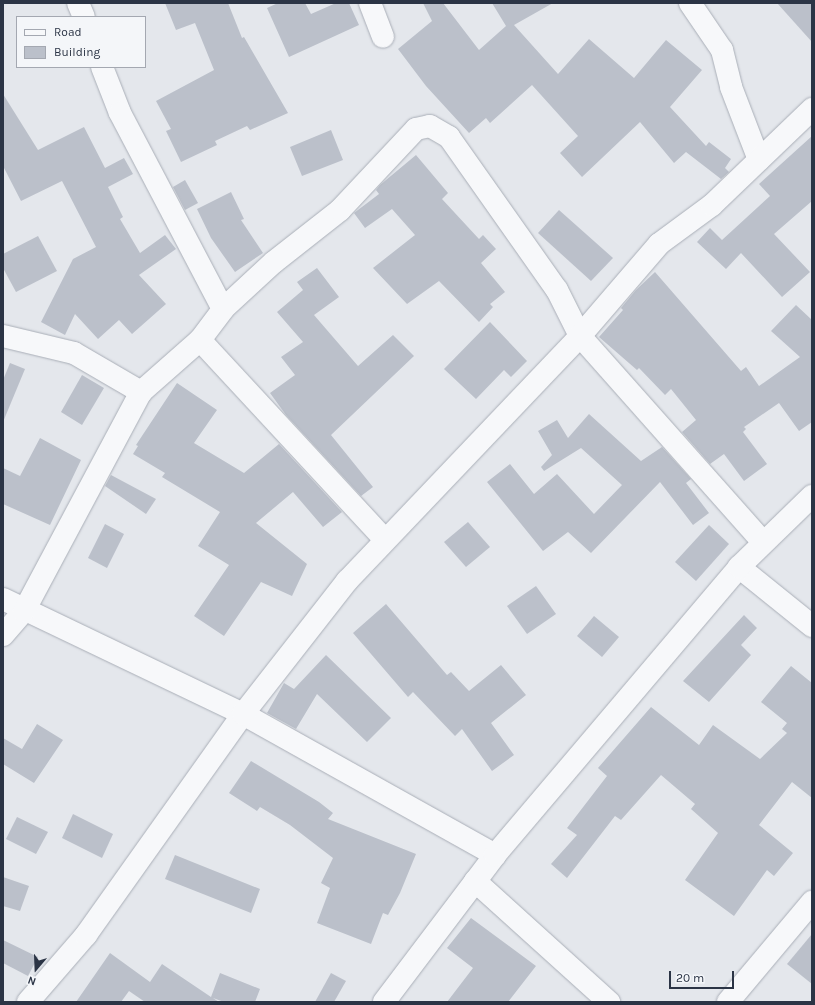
<!DOCTYPE html>
<html>
<head>
<meta charset="utf-8">
<style>
	body { margin:0 }
	#map { position:relative; width:815px; height:1005px; overflow:hidden; background:#e4e7ec; font-family:Karla,sans-serif }
	div>[style] { position:absolute }
	.building>* { inset:0; background:#bbc0ca }
	.roads { filter:drop-shadow(0 0 1px #a9aeb7) drop-shadow(0 0 1px #a9aeb7) }
	.street>* { height:22px; margin:-11px; padding:0 11px; transform-origin:11px; border-radius:11px; background:#f7f8fa }
	span { translate:-50% -50%; white-space:nowrap; text-align:center; line-height:1.15; -webkit-text-stroke:4px #f4f6f9; paint-order:stroke }
	.frame { position:absolute; inset:0; border:4px solid #2b3445; pointer-events:none }
	.legend { position:absolute; left:16px; top:16px; width:130px; height:52px; box-sizing:border-box; background:#f4f6f9; border:1px solid #a4a8b1; margin:0; padding:5px 7px; list-style:none; font-size:12px; color:#2b3445 }
	.legend li { display:flex; align-items:center; gap:8px; height:20px }
	.legend b { width:20px; border:1px solid #a4a8b1 }
	.north { position:absolute; left:16px; top:949px; width:40px; height:40px; -webkit-text-stroke:3px #f4f6f9; paint-order:stroke; rotate:199deg; font-size:11px; font-weight:700; line-height:16px; text-align:center; color:#2b3445 }
	.north::after { content:''; display:block; margin:auto; width:14px; height:18px; background:#2b3445; clip-path:polygon(50% 0,100% 100%,50% 72%,0 100%) }
	.scale { position:absolute; left:669px; top:971px; width:65px; height:18px; box-sizing:border-box; border:2px solid #2b3445; border-top:0; padding-left:5px; font-size:12px; line-height:14px; white-space:nowrap; color:#2b3445; -webkit-text-stroke:3px #f4f6f9; paint-order:stroke }
</style>
</head>
<body>
<div id="map">
	<div class="building">
		<i style="clip-path:polygon(165px 3px,228px 3px,242px 38px,244px 37px,288px 113px,250px 130px,247px 126px,215px 141px,217px 145px,181px 162px,166px 131px,171px 129px,156px 101px,214px 70px,195px 23px,176px 30px)"></i>
		<i style="clip-path:polygon(278px 3px,305px 3px,311px 14px,336px 3px,349px 3px,359px 25px,289px 57px,267px 8px)"></i>
		<i style="clip-path:polygon(423px 3px,443px 3px,479px 50px,506px 26px,492px 3px,553px 3px,514px 25px,558px 74px,589px 39px,634px 78px,666px 40px,702px 70px,670px 107px,706px 146px,709px 142px,731px 159px,725px 168px,729px 172px,721px 179px,686px 152px,674px 163px,640px 122px,582px 177px,560px 153px,578px 136px,532px 85px,490px 123px,486px 118px,469px 133px,426px 86px,398px 49px,432px 21px)"></i>
		<i style="clip-path:polygon(777px 3px,812px 3px,812px 42px)"></i>
		<i style="clip-path:polygon(3px 94px,38px 150px,84px 127px,105px 168px,124px 158px,133px 174px,108px 187px,123px 217px,120px 219px,140px 253px,165px 235px,176px 249px,139px 275px,166px 304px,132px 334px,119px 320px,98px 339px,75px 314px,65px 335px,41px 322px,73px 259px,96px 247px,62px 181px,21px 201px,3px 166px)"></i>
		<i style="clip-path:polygon(331px 130px,343px 160px,302px 176px,290px 147px)"></i>
		<i style="clip-path:polygon(812px 136px,812px 201px,774px 234px,810px 272px,782px 297px,741px 253px,726px 269px,697px 242px,710px 228px,722px 240px,770px 196px,759px 184px)"></i>
		<i style="clip-path:polygon(416px 155px,448px 193px,442px 199px,479px 239px,483px 235px,496px 249px,481px 263px,505px 292px,490px 304px,493px 307px,479px 322px,439px 281px,407px 304px,373px 268px,415px 235px,392px 209px,365px 228px,354px 213px,379px 194px,376px 190px,380px 185px)"></i>
		<i style="clip-path:polygon(185px 180px,198px 203px,185px 210px,173px 187px)"></i>
		<i style="clip-path:polygon(231px 192px,244px 219px,241px 220px,263px 253px,235px 272px,211px 238px,197px 209px)"></i>
		<i style="clip-path:polygon(559px 210px,613px 258px,591px 281px,538px 233px)"></i>
		<i style="clip-path:polygon(38px 236px,57px 271px,16px 292px,3px 268px,3px 254px)"></i>
		<i style="clip-path:polygon(317px 268px,339px 297px,314px 315px,358px 366px,393px 335px,414px 356px,331px 435px,373px 487px,361px 496px,286px 415px,270px 393px,295px 375px,281px 357px,303px 342px,277px 312px,303px 290px,297px 282px)"></i>
		<i style="clip-path:polygon(655px 272px,741px 371px,746px 367px,759px 386px,800px 357px,771px 331px,796px 305px,812px 320px,812px 422px,799px 431px,779px 403px,744px 427px,746px 429px,743px 432px,767px 464px,744px 481px,724px 454px,710px 464px,682px 432px,696px 420px,671px 389px,665px 395px,639px 368px,637px 370px,599px 337px,623px 310px,621px 308px,636px 290px)"></i>
		<i style="clip-path:polygon(490px 322px,527px 361px,511px 377px,504px 370px,476px 399px,444px 369px)"></i>
		<i style="clip-path:polygon(10px 363px,25px 369px,3px 422px,3px 380px)"></i>
		<i style="clip-path:polygon(82px 375px,104px 388px,82px 425px,61px 412px)"></i>
		<i style="clip-path:polygon(177px 383px,217px 410px,194px 443px,244px 473px,279px 444px,342px 512px,323px 527px,293px 492px,256px 523px,307px 564px,292px 596px,261px 582px,224px 636px,194px 616px,229px 565px,198px 546px,220px 512px,162px 477px,165px 473px,133px 454px,138px 446px,136px 445px)"></i>
		<i style="clip-path:polygon(589px 414px,641px 461px,662px 447px,691px 479px,686px 483px,709px 513px,693px 525px,660px 482px,591px 553px,568px 532px,543px 551px,487px 482px,510px 464px,534px 494px,557px 474px,594px 514px,622px 485px,581px 448px,544px 471px,541px 467px,552px 455px,538px 431px,557px 420px,568px 438px)"></i>
		<i style="clip-path:polygon(40px 438px,81px 460px,50px 525px,3px 504px,3px 468px,20px 476px)"></i>
		<i style="clip-path:polygon(111px 475px,156px 499px,146px 514px,105px 486px)"></i>
		<i style="clip-path:polygon(468px 522px,490px 547px,466px 567px,444px 542px)"></i>
		<i style="clip-path:polygon(105px 524px,124px 534px,107px 568px,88px 558px)"></i>
		<i style="clip-path:polygon(709px 525px,729px 544px,696px 581px,675px 562px)"></i>
		<i style="clip-path:polygon(536px 586px,556px 614px,527px 634px,507px 606px)"></i>
		<i style="clip-path:polygon(386px 604px,447px 675px,451px 672px,469px 691px,501px 665px,526px 695px,491px 723px,514px 755px,492px 771px,462px 729px,455px 736px,413px 692px,408px 697px,353px 633px)"></i>
		<i style="clip-path:polygon(744px 615px,757px 628px,741px 645px,751px 655px,709px 702px,683px 681px)"></i>
		<i style="clip-path:polygon(594px 616px,619px 637px,602px 657px,577px 636px)"></i>
		<i style="clip-path:polygon(326px 655px,391px 718px,367px 742px,317px 694px,296px 729px,267px 713px,284px 683px,294px 689px)"></i>
		<i style="clip-path:polygon(791px 666px,812px 683px,812px 798px,792px 782px,759px 825px,793px 853px,774px 876px,767px 870px,734px 916px,685px 880px,718px 833px,691px 809px,695px 804px,661px 775px,621px 820px,615px 816px,567px 878px,551px 864px,577px 835px,567px 828px,607px 776px,598px 768px,651px 707px,699px 745px,713px 725px,760px 759px,787px 733px,782px 729px,787px 723px,761px 702px)"></i>
		<i style="clip-path:polygon(37px 724px,63px 740px,34px 783px,3px 764px,3px 738px,22px 749px)"></i>
		<i style="clip-path:polygon(251px 761px,319px 802px,333px 813px,328px 819px,416px 854px,400px 893px,388px 915px,383px 913px,371px 944px,317px 923px,330px 888px,321px 883px,333px 858px,290px 825px,260px 807px,257px 811px,229px 793px)"></i>
		<i style="clip-path:polygon(73px 814px,113px 834px,102px 858px,62px 838px)"></i>
		<i style="clip-path:polygon(17px 817px,48px 832px,36px 854px,6px 839px)"></i>
		<i style="clip-path:polygon(175px 855px,260px 889px,251px 913px,165px 879px)"></i>
		<i style="clip-path:polygon(3px 877px,29px 886px,20px 911px,3px 906px)"></i>
		<i style="clip-path:polygon(471px 918px,536px 966px,508px 1002px,447px 1002px,473px 968px,447px 948px)"></i>
		<i style="clip-path:polygon(812px 934px,812px 984px,787px 964px)"></i>
		<i style="clip-path:polygon(3px 940px,38px 957px,28px 976px,3px 963px)"></i>
		<i style="clip-path:polygon(110px 953px,150px 982px,162px 964px,211px 997px,220px 973px,260px 989px,255px 1002px,224px 1002px,213px 998px,219px 1002px,145px 1002px,129px 991px,121px 1002px,76px 1002px)"></i>
		<i style="clip-path:polygon(331px 973px,346px 981px,334px 1002px,315px 1002px)"></i>
	</div>
	<div class="roads">
		<div class="street">
			<i style="left:78px;top:3px;width:15px;rotate:67deg"></i>
			<i style="left:370px;top:3px;width:36px;rotate:69deg"></i>
			<i style="left:690px;top:3px;width:57px;rotate:55.8deg"></i>
			<i style="left:722px;top:50px;width:38px;rotate:76deg"></i>
			<i style="left:731px;top:87px;width:78px;rotate:69deg"></i>
			<i style="left:102px;top:67px;width:49px;rotate:68.6deg"></i>
			<i style="left:120px;top:113px;width:221px;rotate:62.3deg"></i>
			<i style="left:3px;top:336px;width:73px;rotate:13.5deg"></i>
			<i style="left:74px;top:353px;width:78px;rotate:30.2deg"></i>
			<i style="left:200px;top:340px;width:272px;rotate:47.2deg"></i>
			<i style="left:739px;top:567px;width:94px;rotate:38.9deg"></i>
			<i style="left:3px;top:599px;width:266px;rotate:25.6deg"></i>
			<i style="left:243px;top:714px;width:289px;rotate:29.2deg"></i>
			<i style="left:3px;top:635px;width:32px;rotate:-49deg"></i>
			<i style="left:24px;top:611px;width:248px;rotate:-61.9deg"></i>
			<i style="left:141px;top:392px;width:79px;rotate:-41.4deg"></i>
			<i style="left:200px;top:340px;width:39px;rotate:-53deg"></i>
			<i style="left:223px;top:309px;width:69px;rotate:-42.7deg"></i>
			<i style="left:274px;top:262px;width:84px;rotate:-38.2deg"></i>
			<i style="left:340px;top:210px;width:111px;rotate:-46.8deg"></i>
			<i style="left:416px;top:129px;width:14px;rotate:-12deg"></i>
			<i style="left:430px;top:126px;width:22px;rotate:30deg"></i>
			<i style="left:449px;top:137px;width:187px;rotate:54.8deg"></i>
			<i style="left:557px;top:290px;width:51px;rotate:63.4deg"></i>
			<i style="left:580px;top:336px;width:276px;rotate:48.4deg"></i>
			<i style="left:475px;top:881px;width:181px;rotate:42.1deg"></i>
			<i style="left:28px;top:1002px;width:89px;rotate:-49.1deg"></i>
			<i style="left:86px;top:935px;width:271px;rotate:-54.6deg"></i>
			<i style="left:243px;top:714px;width:169px;rotate:-52deg"></i>
			<i style="left:347px;top:581px;width:338px;rotate:-46.4deg"></i>
			<i style="left:580px;top:336px;width:121px;rotate:-49.3deg"></i>
			<i style="left:659px;top:244px;width:66px;rotate:-36.3deg"></i>
			<i style="left:712px;top:205px;width:139px;rotate:-43.8deg"></i>
			<i style="left:384px;top:1002px;width:184px;rotate:-52.9deg"></i>
			<i style="left:495px;top:855px;width:377px;rotate:-49.7deg"></i>
			<i style="left:739px;top:567px;width:102px;rotate:-44.2deg"></i>
			<i style="left:728px;top:1002px;width:131px;rotate:-50deg"></i>
		</div>
	</div>
	<div class="frame"></div>
	<ul class="legend">
	<li><b style="height:5px;background:#f7f8fa"></b>Road</li>
	<li><b style="height:11px;background:#bbc0ca"></b>Building</li>
	</ul>
	<div class="north">N</div>
	<div class="scale">20 m</div>
</div>
</body>
</html>
